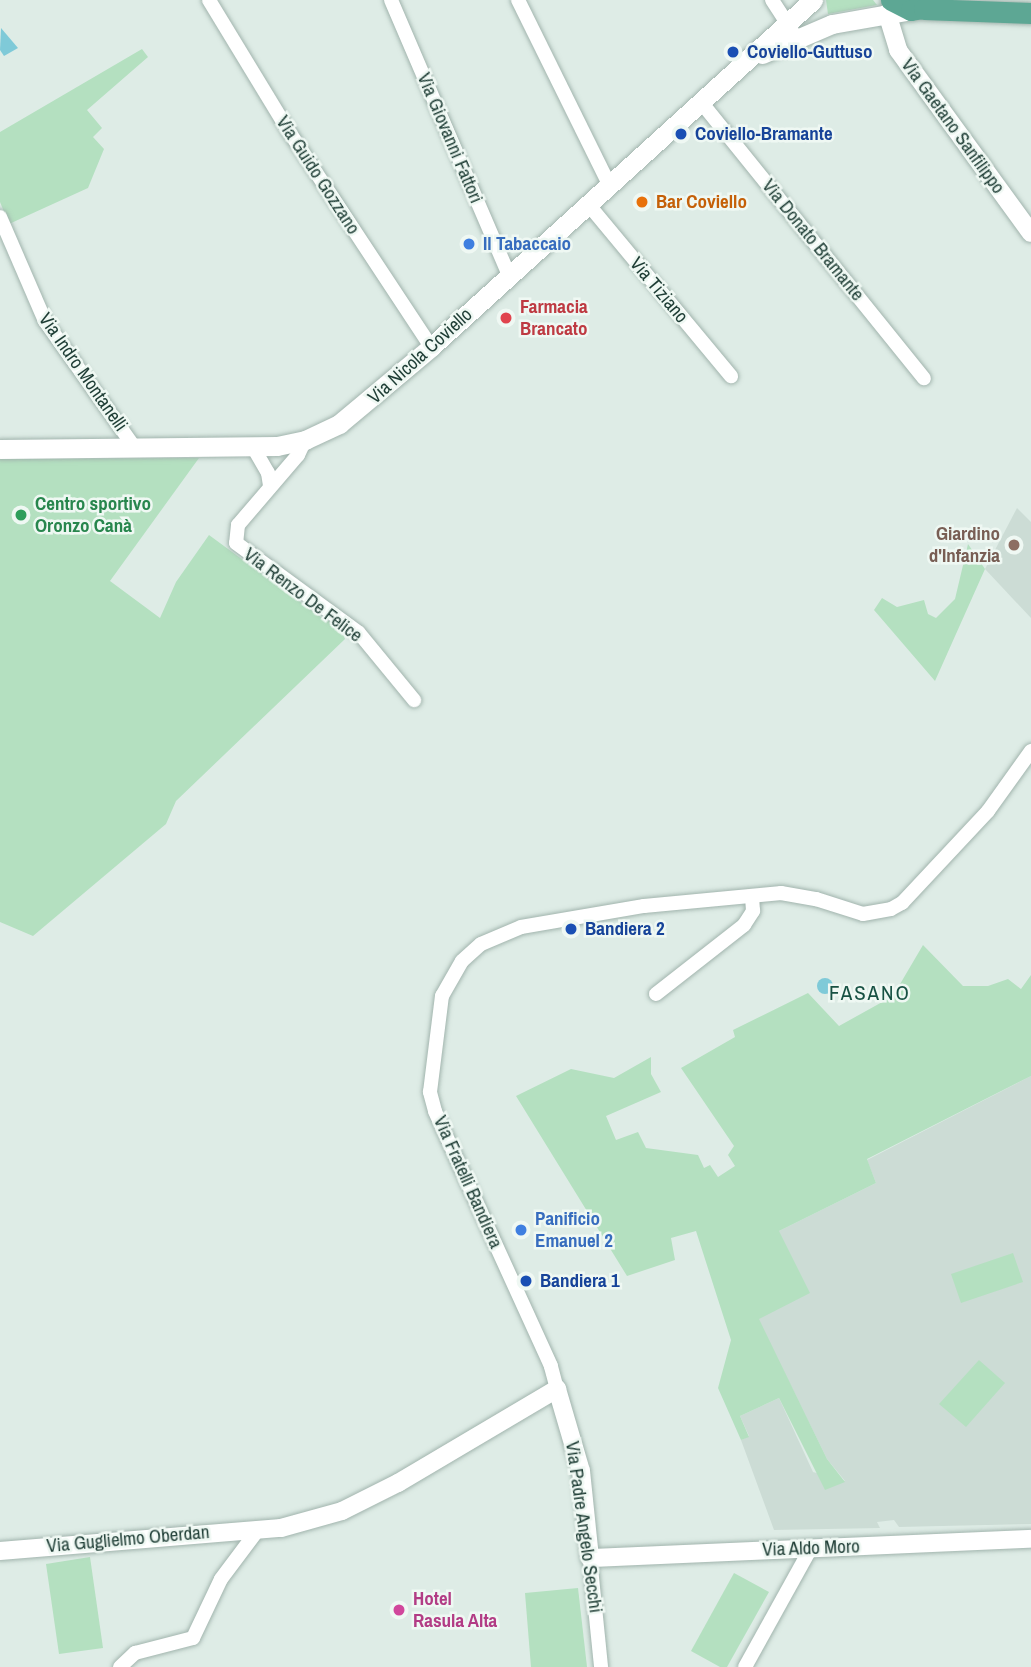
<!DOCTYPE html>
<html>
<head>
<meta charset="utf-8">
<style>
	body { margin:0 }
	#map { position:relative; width:1031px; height:1667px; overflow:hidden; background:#deece6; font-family:"Archivo Narrow",sans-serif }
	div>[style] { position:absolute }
	.built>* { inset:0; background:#ccdcd5 }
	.green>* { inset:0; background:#b4e0c0 }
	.water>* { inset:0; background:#7fcad8 }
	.round { border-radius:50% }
	.roads { filter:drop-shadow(0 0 2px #a1b4ad) drop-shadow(0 0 2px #a1b4ad) }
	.minor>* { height:14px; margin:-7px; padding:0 7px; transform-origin:7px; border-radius:7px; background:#fff }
	.tertiary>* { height:18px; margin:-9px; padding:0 9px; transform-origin:9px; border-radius:9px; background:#fff }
	.secondary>* { height:19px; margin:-9.5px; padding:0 9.5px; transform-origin:9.5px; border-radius:9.5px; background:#fff }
	.primary>* { height:21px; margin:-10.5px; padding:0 10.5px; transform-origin:10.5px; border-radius:10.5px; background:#5da794 }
	.dots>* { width:19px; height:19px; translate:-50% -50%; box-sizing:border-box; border:4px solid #eff8f3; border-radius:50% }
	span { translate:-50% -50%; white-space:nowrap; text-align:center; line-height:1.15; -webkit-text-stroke:5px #eff8f3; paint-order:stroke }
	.transit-label { font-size:19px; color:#164399; font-weight:700 }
	.left { translate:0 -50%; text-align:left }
	.street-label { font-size:19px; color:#1e3d35 }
	.food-label { font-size:19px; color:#c56008; font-weight:700 }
	.shop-label { font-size:19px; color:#366cbe; font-weight:700 }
	.health-label { font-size:19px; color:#be3a42; font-weight:700 }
	.leisure-label { font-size:19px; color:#27864d; font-weight:700 }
	.education-label { font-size:19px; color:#785e54; font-weight:700 }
	.right { translate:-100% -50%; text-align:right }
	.hotel-label { font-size:19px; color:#b23c85; font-weight:700 }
	.neighbourhood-label { font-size:21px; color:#175143; letter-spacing:2px }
</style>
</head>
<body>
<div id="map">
	<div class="built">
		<i style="clip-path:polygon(1017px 508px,1031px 522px,1031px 618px,985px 569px)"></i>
		<i style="clip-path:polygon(1031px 1076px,1031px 1524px,899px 1527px,894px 1520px,877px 1522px,880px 1528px,774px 1530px,741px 1440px,749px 1436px,740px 1416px,779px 1398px,813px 1472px,845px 1481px,827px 1459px,758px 1319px,779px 1231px,876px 1183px,867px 1160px)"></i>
	</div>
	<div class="green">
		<i style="clip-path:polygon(826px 0,873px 0,877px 5px,828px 14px)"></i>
		<i style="clip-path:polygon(142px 49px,148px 57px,87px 110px,102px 128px,93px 137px,104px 149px,88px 188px,9px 224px,0 202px,0 132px)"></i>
		<i style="clip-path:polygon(199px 458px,110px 581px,160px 618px,176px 582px,209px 535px,322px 618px,341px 626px,345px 639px,176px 801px,166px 824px,33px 936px,0 922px,0 459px)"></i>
		<i style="clip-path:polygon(968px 544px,985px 569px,935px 681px,874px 610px,882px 598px,897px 607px,924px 600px,928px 614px,936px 618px,955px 599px)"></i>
		<i style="clip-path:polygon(923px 945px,963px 986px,988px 986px,1008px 979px,1021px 989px,1031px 975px,1031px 1076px,867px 1159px,876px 1183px,779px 1231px,810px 1293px,759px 1319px,827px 1459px,845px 1482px,825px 1490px,779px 1398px,740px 1416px,749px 1437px,741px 1440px,718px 1388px,731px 1340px,696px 1231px,671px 1238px,675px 1260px,627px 1276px,516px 1096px,571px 1069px,614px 1078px,651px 1057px,651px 1074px,661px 1092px,606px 1116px,616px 1140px,638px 1132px,646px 1148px,698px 1155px,704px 1168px,710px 1165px,718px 1177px,735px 1166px,728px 1155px,734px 1146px,681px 1068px,735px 1037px,733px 1030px,808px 993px,839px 1026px,893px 996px)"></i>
		<i style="clip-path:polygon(1013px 1253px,1023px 1282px,961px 1303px,951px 1274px)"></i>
		<i style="clip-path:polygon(979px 1360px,1005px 1383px,966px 1427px,939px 1404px)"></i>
		<i style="clip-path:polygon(90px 1557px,103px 1648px,59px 1654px,46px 1564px)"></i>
		<i style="clip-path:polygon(734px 1573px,769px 1592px,727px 1667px,720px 1667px,691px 1651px)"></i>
		<i style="clip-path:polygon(578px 1588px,587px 1667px,531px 1667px,525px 1593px)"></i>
	</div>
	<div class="water">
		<i style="clip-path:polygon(1px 28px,18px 48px,4px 56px,0 50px)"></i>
		<i class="round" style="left:817px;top:978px;width:16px;height:16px"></i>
	</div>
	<div class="roads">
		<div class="minor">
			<i style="left:209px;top:0;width:156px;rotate:58.7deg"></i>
			<i style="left:290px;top:133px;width:256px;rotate:56.6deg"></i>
			<i style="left:391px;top:0;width:299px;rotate:66.8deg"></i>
			<i style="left:518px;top:0;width:205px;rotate:63.7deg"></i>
			<i style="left:772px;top:0;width:37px;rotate:57deg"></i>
			<i style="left:701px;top:102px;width:355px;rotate:51.1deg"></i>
			<i style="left:588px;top:204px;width:224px;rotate:50.3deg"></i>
			<i style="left:0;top:217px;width:113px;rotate:66.6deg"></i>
			<i style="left:45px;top:321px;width:156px;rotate:54.7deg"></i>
			<i style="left:305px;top:440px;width:17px;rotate:115deg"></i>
			<i style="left:298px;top:455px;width:92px;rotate:130.6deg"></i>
			<i style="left:238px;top:525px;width:18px;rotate:96deg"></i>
			<i style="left:236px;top:543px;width:152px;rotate:36.2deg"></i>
			<i style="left:359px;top:633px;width:87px;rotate:50.6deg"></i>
			<i style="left:253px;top:447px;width:30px;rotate:60deg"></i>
			<i style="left:268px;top:473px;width:12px;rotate:81deg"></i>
			<i style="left:656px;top:994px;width:112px;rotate:-38.1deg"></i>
			<i style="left:744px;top:925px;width:17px;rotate:-57deg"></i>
			<i style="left:753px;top:911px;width:15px;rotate:-94deg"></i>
			<i style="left:557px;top:1389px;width:24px;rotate:-105deg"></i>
			<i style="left:551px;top:1366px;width:280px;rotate:-114.5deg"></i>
			<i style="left:435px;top:1111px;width:20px;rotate:-105deg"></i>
			<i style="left:430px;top:1092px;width:97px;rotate:-82.9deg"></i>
			<i style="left:442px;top:996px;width:40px;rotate:-60.3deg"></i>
			<i style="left:462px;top:961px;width:25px;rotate:-42deg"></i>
			<i style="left:481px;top:944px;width:43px;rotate:-23deg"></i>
			<i style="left:521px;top:927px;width:125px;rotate:-9.7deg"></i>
			<i style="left:644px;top:906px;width:138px;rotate:-5.4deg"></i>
			<i style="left:781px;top:893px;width:36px;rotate:10deg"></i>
			<i style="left:816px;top:899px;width:49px;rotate:17.7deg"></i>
			<i style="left:863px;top:914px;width:28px;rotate:-10deg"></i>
			<i style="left:891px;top:909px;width:13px;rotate:-29deg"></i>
			<i style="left:902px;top:903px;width:126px;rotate:-46.9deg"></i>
			<i style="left:988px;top:811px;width:74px;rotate:-54.4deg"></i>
			<i style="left:590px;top:1558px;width:110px;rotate:84.2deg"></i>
			<i style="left:120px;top:1667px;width:21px;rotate:-43deg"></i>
			<i style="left:135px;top:1653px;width:60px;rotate:-14.5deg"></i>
			<i style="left:193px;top:1638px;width:65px;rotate:-64.6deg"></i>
			<i style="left:221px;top:1579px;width:60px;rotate:-53.1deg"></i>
			<i style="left:745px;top:1667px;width:136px;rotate:-61deg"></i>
		</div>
		<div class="tertiary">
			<i style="left:887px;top:13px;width:39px;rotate:73deg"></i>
			<i style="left:898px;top:50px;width:226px;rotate:54deg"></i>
			<i style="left:0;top:1551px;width:282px;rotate:-4.7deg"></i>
			<i style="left:281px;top:1528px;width:63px;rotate:-15.6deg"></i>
			<i style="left:342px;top:1511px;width:63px;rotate:-26.6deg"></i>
			<i style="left:398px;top:1483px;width:185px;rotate:-30.6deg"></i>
			<i style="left:557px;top:1389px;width:85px;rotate:73.7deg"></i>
			<i style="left:581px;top:1471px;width:87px;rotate:84.1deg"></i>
			<i style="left:590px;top:1558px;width:441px;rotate:-2.5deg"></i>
		</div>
		<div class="secondary">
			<i style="left:762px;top:54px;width:76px;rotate:-23.2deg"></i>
			<i style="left:832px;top:24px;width:80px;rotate:-10deg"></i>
			<i style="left:0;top:449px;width:277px;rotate:-0.6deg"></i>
			<i style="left:277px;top:446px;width:29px;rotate:-12deg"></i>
			<i style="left:305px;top:440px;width:38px;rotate:-25deg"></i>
			<i style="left:339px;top:424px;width:120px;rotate:-39.9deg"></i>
			<i style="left:431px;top:347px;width:516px;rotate:-42.25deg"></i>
		</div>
		<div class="primary">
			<i style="left:891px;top:0;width:22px;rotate:27deg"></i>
			<i style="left:911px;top:10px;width:24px;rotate:-9deg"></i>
			<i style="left:924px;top:9px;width:107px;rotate:2.1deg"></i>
		</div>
	</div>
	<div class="dots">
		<i style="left:733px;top:52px;background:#1a4fb4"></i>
		<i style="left:681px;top:134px;background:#1a4fb4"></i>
		<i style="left:642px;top:202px;background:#e8710a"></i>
		<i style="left:469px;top:244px;background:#3f7fe0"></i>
		<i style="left:506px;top:318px;background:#e0444e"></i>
		<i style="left:21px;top:515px;background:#2e9e5b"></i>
		<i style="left:1014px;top:545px;background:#8d6e63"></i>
		<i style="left:571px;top:929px;background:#1a4fb4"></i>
		<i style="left:521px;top:1230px;background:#3f7fe0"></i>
		<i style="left:526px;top:1281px;background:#1a4fb4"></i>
		<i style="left:399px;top:1610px;background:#d1479c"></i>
	</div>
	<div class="transit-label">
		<span class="left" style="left:747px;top:52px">Coviello-Guttuso</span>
		<span class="left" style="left:695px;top:134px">Coviello-Bramante</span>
		<span class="left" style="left:585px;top:929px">Bandiera 2</span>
		<span class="left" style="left:540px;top:1281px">Bandiera 1</span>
	</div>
	<div class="street-label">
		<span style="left:953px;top:126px;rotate:54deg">Via Gaetano Sanfilippo</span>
		<span style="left:450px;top:138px;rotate:67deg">Via Giovanni Fattori</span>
		<span style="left:318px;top:175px;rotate:57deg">Via Guido Gozzano</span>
		<span style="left:813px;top:240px;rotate:51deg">Via Donato Bramante</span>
		<span style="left:659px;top:290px;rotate:50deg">Via Tiziano</span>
		<span style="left:420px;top:356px;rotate:-42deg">Via Nicola Coviello</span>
		<span style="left:83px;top:372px;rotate:55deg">Via Indro Montanelli</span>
		<span style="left:303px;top:595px;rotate:37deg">Via Renzo De Felice</span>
		<span style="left:468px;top:1182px;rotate:66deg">Via Fratelli Bandiera</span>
		<span style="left:584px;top:1527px;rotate:82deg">Via Padre Angelo Secchi</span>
		<span style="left:128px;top:1539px;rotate:-5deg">Via Guglielmo Oberdan</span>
		<span style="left:811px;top:1548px;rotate:-2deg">Via Aldo Moro</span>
	</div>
	<div class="food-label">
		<span class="left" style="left:656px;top:202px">Bar Coviello</span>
	</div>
	<div class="shop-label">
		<span class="left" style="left:483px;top:244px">Il Tabaccaio</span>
		<span class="left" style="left:535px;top:1230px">Panificio<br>Emanuel 2</span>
	</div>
	<div class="health-label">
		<span class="left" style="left:520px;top:318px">Farmacia<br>Brancato</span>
	</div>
	<div class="leisure-label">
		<span class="left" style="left:35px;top:515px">Centro sportivo<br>Oronzo Canà</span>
	</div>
	<div class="education-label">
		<span class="right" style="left:1000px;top:545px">Giardino<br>d'Infanzia</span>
	</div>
	<div class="hotel-label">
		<span class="left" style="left:413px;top:1610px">Hotel<br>Rasula Alta</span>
	</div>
	<div class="neighbourhood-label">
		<span style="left:870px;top:993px">FASANO</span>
	</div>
</div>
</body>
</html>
